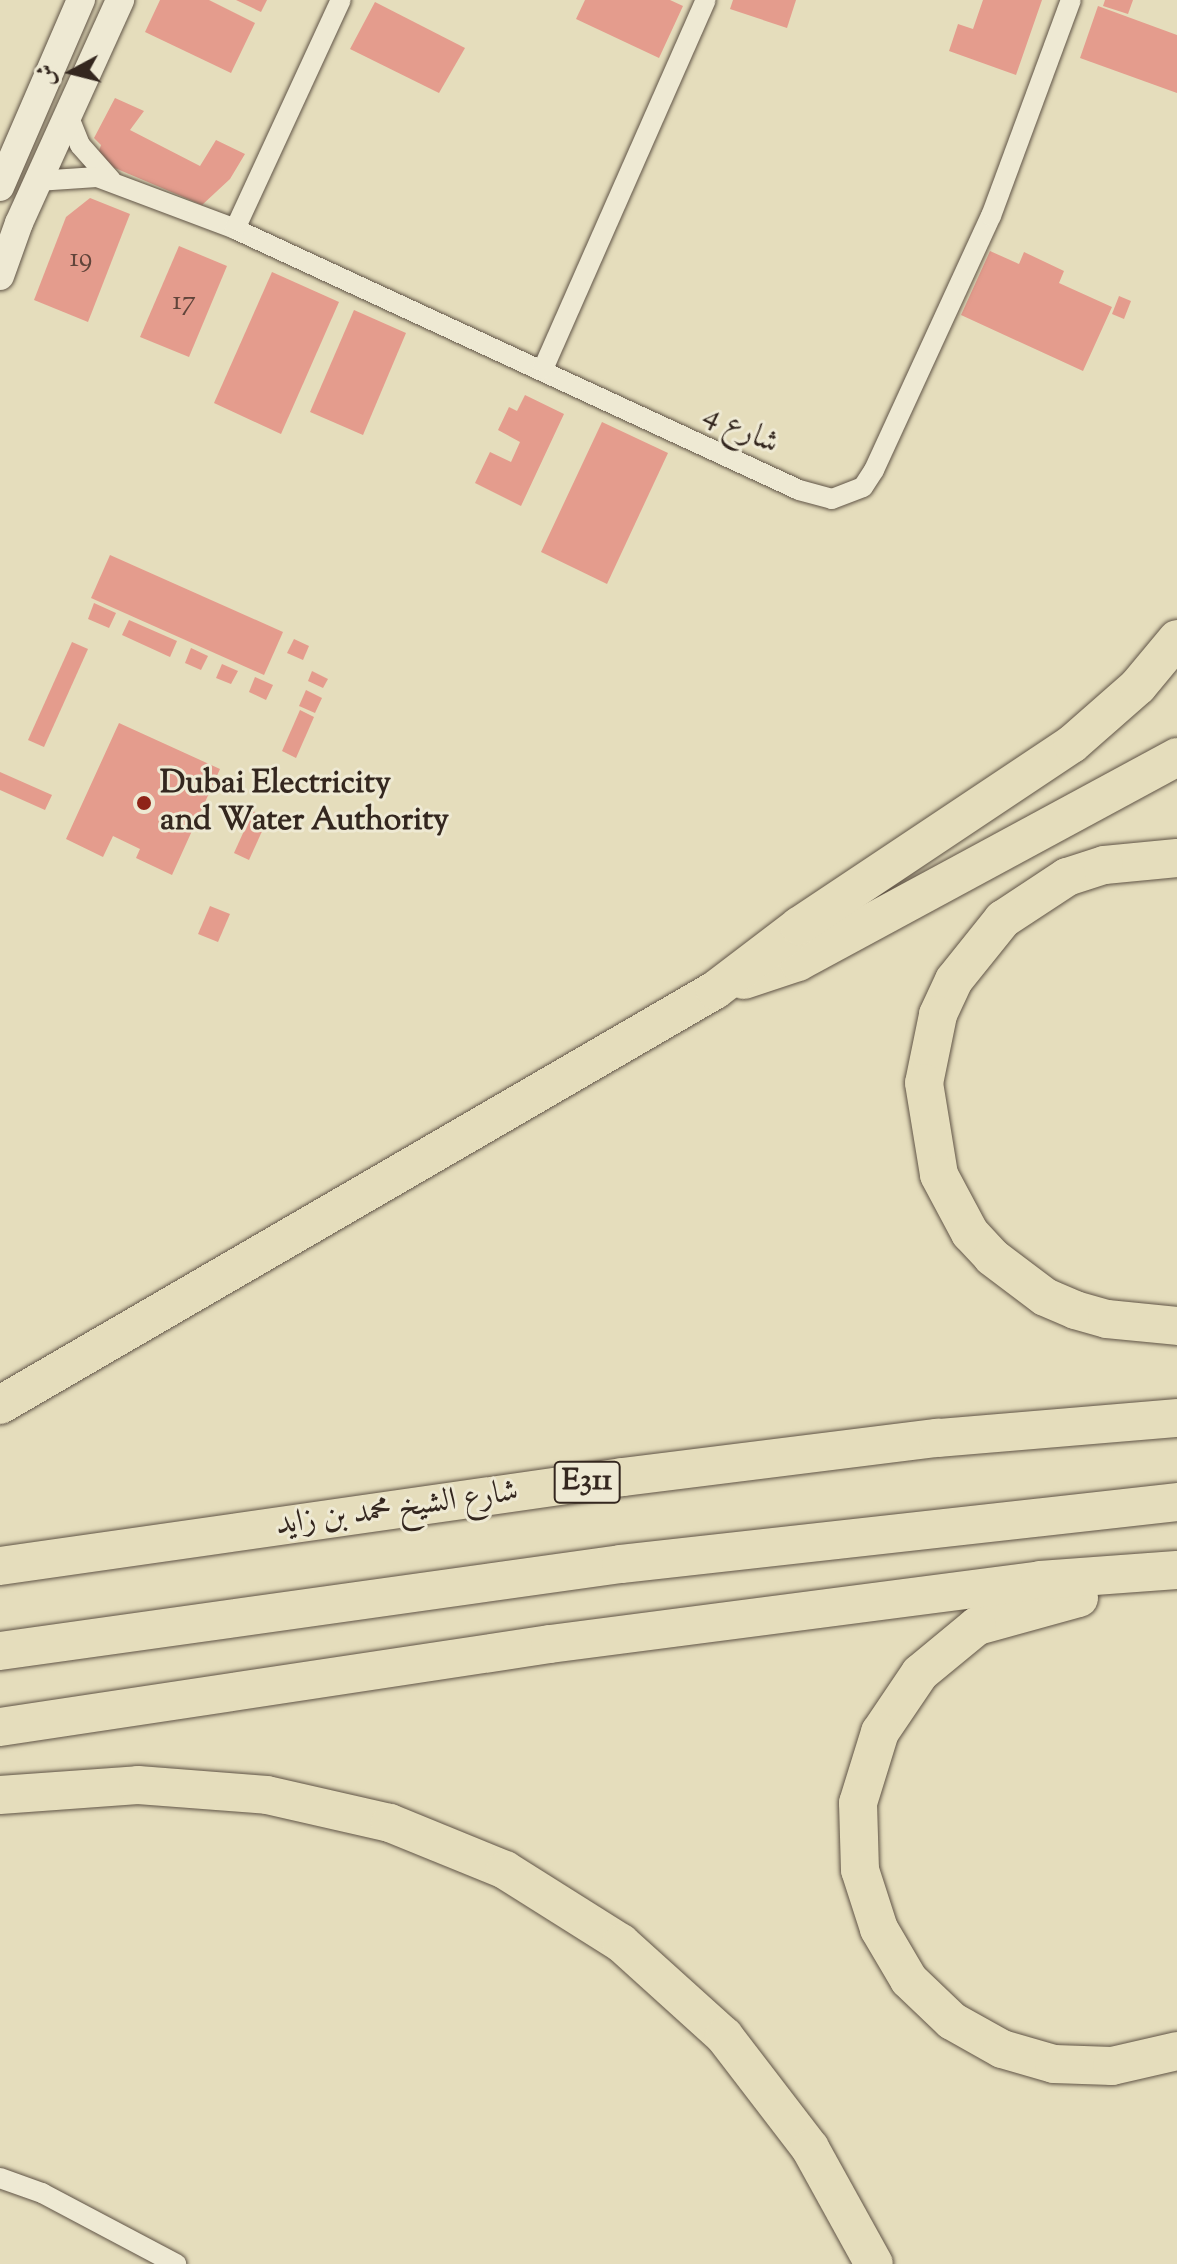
<!DOCTYPE html>
<html>
<head>
<meta charset="utf-8">
<style>
	body { margin:0 }
	#map { position:relative; width:1177px; height:2264px; overflow:hidden; background:#e5ddbc; font-family:"Sorts Mill Goudy",Amiri,serif }
	div>[style] { position:absolute }
	.building>* { inset:0; background:#e49c8d }
	.roads { filter:drop-shadow(0 0 2px #605446) drop-shadow(0 0 2px #605446) }
	.street>* { height:20px; margin:-10px; padding:0 10px; transform-origin:10px; border-radius:10px; background:#eee9d3 }
	.secondary>* { height:28px; margin:-14px; padding:0 14px; transform-origin:14px; border-radius:14px; background:#eee9d3 }
	.highway>* { height:38px; margin:-19px; padding:0 19px; transform-origin:19px; border-radius:19px; background:#e5ddbc }
	.dots>* { width:22px; height:22px; translate:-50% -50%; box-sizing:border-box; border:4px solid #eee9d3; border-radius:50% }
	span { translate:-50% -50%; white-space:nowrap; text-align:center; line-height:1.15; -webkit-text-stroke:6px #eee9d3; paint-order:stroke }
	.number-label { font-size:28px; color:#60443a }
	.number-label span { -webkit-text-stroke-width:0 }
	.shield-label span { padding:2px 6px; background:#eee9d3; border:2px solid; border-radius:6px; -webkit-text-stroke-width:0 }
	.shield-label { font-size:30px; color:#34271f; font-weight:700 }
	.street-label { font-size:32px; color:#34271f }
	.poi-label { font-size:32px; color:#34271f; font-weight:700 }
	.left { translate:0 -50%; text-align:left }
	.north { position:absolute; left:32px; top:32px; width:80px; height:80px; -webkit-text-stroke:6px #eee9d3; paint-order:stroke; rotate:263deg; font-size:22px; font-weight:700; line-height:32px; text-align:center; color:#34271f }
	.north::after { content:''; display:block; margin:auto; width:28px; height:36px; background:#34271f; clip-path:polygon(50% 0,100% 100%,50% 72%,0 100%) }
</style>
</head>
<body>
<div id="map">
	<div class="building">
		<i style="clip-path:polygon(160px 0,209px 0,255px 23px,231px 73px,145px 32px)"></i>
		<i style="clip-path:polygon(236px 0,267px 0,261px 12px)"></i>
		<i style="clip-path:polygon(585px 0,670px 0,683px 6px,659px 58px,576px 19px)"></i>
		<i style="clip-path:polygon(733px 0,796px 0,787px 28px,730px 9px)"></i>
		<i style="clip-path:polygon(983px 0,1042px 0,1016px 75px,949px 51px,958px 24px,973px 29px)"></i>
		<i style="clip-path:polygon(1105px 0,1133px 0,1128px 14px,1103px 6px)"></i>
		<i style="clip-path:polygon(375px 2px,465px 48px,439px 93px,350px 49px)"></i>
		<i style="clip-path:polygon(1098px 6px,1177px 35px,1177px 93px,1080px 58px)"></i>
		<i style="clip-path:polygon(115px 98px,144px 111px,130px 130px,200px 166px,216px 140px,245px 154px,230px 179px,202px 205px,96px 160px,101px 145px,94px 138px)"></i>
		<i style="clip-path:polygon(90px 198px,130px 214px,88px 322px,34px 300px,66px 217px)"></i>
		<i style="clip-path:polygon(179px 246px,227px 266px,189px 357px,140px 337px)"></i>
		<i style="clip-path:polygon(990px 251px,1019px 264px,1024px 252px,1064px 271px,1059px 283px,1112px 307px,1083px 371px,961px 315px)"></i>
		<i style="clip-path:polygon(272px 272px,339px 302px,281px 434px,214px 403px)"></i>
		<i style="clip-path:polygon(1119px 296px,1131px 301px,1124px 319px,1112px 314px)"></i>
		<i style="clip-path:polygon(354px 310px,406px 333px,363px 435px,310px 412px)"></i>
		<i style="clip-path:polygon(525px 395px,564px 414px,521px 506px,475px 483px,490px 452px,511px 462px,520px 442px,498px 430px,509px 407px,517px 411px)"></i>
		<i style="clip-path:polygon(602px 422px,668px 453px,607px 584px,541px 552px)"></i>
		<i style="clip-path:polygon(110px 555px,283px 632px,264px 675px,91px 598px)"></i>
		<i style="clip-path:polygon(94px 603px,116px 613px,109px 628px,88px 619px)"></i>
		<i style="clip-path:polygon(129px 620px,177px 641px,170px 657px,122px 635px)"></i>
		<i style="clip-path:polygon(294px 639px,309px 646px,303px 660px,287px 653px)"></i>
		<i style="clip-path:polygon(72px 642px,88px 649px,44px 747px,28px 740px)"></i>
		<i style="clip-path:polygon(191px 648px,208px 656px,201px 670px,185px 663px)"></i>
		<i style="clip-path:polygon(222px 664px,238px 671px,231px 684px,216px 678px)"></i>
		<i style="clip-path:polygon(312px 671px,328px 679px,323px 688px,308px 681px)"></i>
		<i style="clip-path:polygon(255px 677px,273px 685px,266px 700px,249px 692px)"></i>
		<i style="clip-path:polygon(306px 690px,322px 698px,315px 713px,299px 706px)"></i>
		<i style="clip-path:polygon(300px 710px,314px 717px,296px 758px,282px 751px)"></i>
		<i style="clip-path:polygon(119px 723px,220px 769px,172px 875px,136px 858px,140px 849px,113px 836px,103px 857px,66px 839px)"></i>
		<i style="clip-path:polygon(0 772px,52px 795px,45px 810px,0 790px)"></i>
		<i style="clip-path:polygon(253px 811px,268px 818px,249px 860px,234px 853px)"></i>
		<i style="clip-path:polygon(210px 906px,230px 914px,218px 942px,198px 934px)"></i>
	</div>
	<div class="roads">
		<div class="street">
			<i style="left:68px;top:115px;width:32px;rotate:68deg"></i>
			<i style="left:80px;top:145px;width:47px;rotate:48.5deg"></i>
			<i style="left:37px;top:181px;width:60px;rotate:-3.8deg"></i>
			<i style="left:97px;top:177px;width:147px;rotate:20.6deg"></i>
			<i style="left:235px;top:229px;width:621px;rotate:24.83deg"></i>
			<i style="left:799px;top:490px;width:34px;rotate:15deg"></i>
			<i style="left:832px;top:499px;width:33px;rotate:-21deg"></i>
			<i style="left:863px;top:487px;width:20px;rotate:-57deg"></i>
			<i style="left:874px;top:470px;width:280px;rotate:-65.3deg"></i>
			<i style="left:991px;top:216px;width:230px;rotate:-69.7deg"></i>
			<i style="left:235px;top:229px;width:252px;rotate:-65.2deg"></i>
			<i style="left:543px;top:369px;width:403px;rotate:-66.2deg"></i>
			<i style="left:0;top:2178px;width:45px;rotate:19.7deg"></i>
			<i style="left:42px;top:2193px;width:152px;rotate:27.9deg"></i>
		</div>
		<div class="secondary">
			<i style="left:0;top:187px;width:204px;rotate:-66.6deg"></i>
			<i style="left:0;top:276px;width:56px;rotate:-70.3deg"></i>
			<i style="left:19px;top:223px;width:245px;rotate:-65.6deg"></i>
		</div>
		<div class="highway">
			<i style="left:1177px;top:858px;width:73px;rotate:174.5deg"></i>
			<i style="left:1104px;top:865px;width:39px;rotate:162deg"></i>
			<i style="left:1067px;top:877px;width:77px;rotate:146.7deg"></i>
			<i style="left:1003px;top:919px;width:78px;rotate:128.8deg"></i>
			<i style="left:954px;top:980px;width:38px;rotate:115deg"></i>
			<i style="left:938px;top:1015px;width:69px;rotate:101.6deg"></i>
			<i style="left:924px;top:1083px;width:93px;rotate:80.7deg"></i>
			<i style="left:939px;top:1175px;width:66px;rotate:61.9deg"></i>
			<i style="left:970px;top:1233px;width:33px;rotate:47deg"></i>
			<i style="left:992px;top:1257px;width:66px;rotate:37deg"></i>
			<i style="left:1045px;top:1297px;width:33px;rotate:23deg"></i>
			<i style="left:1075px;top:1310px;width:33px;rotate:16deg"></i>
			<i style="left:1107px;top:1319px;width:70px;rotate:5.7deg"></i>
			<i style="left:744px;top:980px;width:57px;rotate:-18.4deg"></i>
			<i style="left:798px;top:962px;width:431px;rotate:-28.4deg"></i>
			<i style="left:0;top:1405px;width:827px;rotate:-30.13deg"></i>
			<i style="left:715px;top:990px;width:106px;rotate:-37.3deg"></i>
			<i style="left:799px;top:926px;width:328px;rotate:-33.7deg"></i>
			<i style="left:1072px;top:744px;width:88px;rotate:-41.3deg"></i>
			<i style="left:1138px;top:686px;width:61px;rotate:-50.3deg"></i>
			<i style="left:0;top:1566px;width:629px;rotate:-8.13deg"></i>
			<i style="left:623px;top:1477px;width:317px;rotate:-7.1deg"></i>
			<i style="left:938px;top:1438px;width:240px;rotate:-4.8deg"></i>
			<i style="left:1079px;top:1598px;width:106px;rotate:164.6deg"></i>
			<i style="left:977px;top:1626px;width:74px;rotate:140.5deg"></i>
			<i style="left:920px;top:1673px;width:71px;rotate:124.1deg"></i>
			<i style="left:880px;top:1732px;width:74px;rotate:107.2deg"></i>
			<i style="left:858px;top:1803px;width:67px;rotate:88.3deg"></i>
			<i style="left:860px;top:1870px;width:62px;rotate:72.1deg"></i>
			<i style="left:879px;top:1929px;width:59px;rotate:59.5deg"></i>
			<i style="left:909px;top:1980px;width:59px;rotate:43.6deg"></i>
			<i style="left:952px;top:2021px;width:57px;rotate:29.2deg"></i>
			<i style="left:1002px;top:2049px;width:54px;rotate:16.1deg"></i>
			<i style="left:1054px;top:2064px;width:58px;rotate:2deg"></i>
			<i style="left:1112px;top:2066px;width:67px;rotate:-13deg"></i>
			<i style="left:0;top:1651px;width:627px;rotate:-7.98deg"></i>
			<i style="left:621px;top:1564px;width:559px;rotate:-6.36deg"></i>
			<i style="left:0;top:1727px;width:556px;rotate:-8.58deg"></i>
			<i style="left:550px;top:1644px;width:494px;rotate:-7.4deg"></i>
			<i style="left:1040px;top:1580px;width:137px;rotate:-4.2deg"></i>
			<i style="left:0;top:1795px;width:138px;rotate:-4.1deg"></i>
			<i style="left:138px;top:1785px;width:129px;rotate:4.4deg"></i>
			<i style="left:267px;top:1795px;width:126px;rotate:12.8deg"></i>
			<i style="left:390px;top:1823px;width:124px;rotate:22.2deg"></i>
			<i style="left:505px;top:1870px;width:137px;rotate:32.2deg"></i>
			<i style="left:621px;top:1943px;width:139px;rotate:42.1deg"></i>
			<i style="left:724px;top:2036px;width:141px;rotate:52.5deg"></i>
			<i style="left:810px;top:2148px;width:132px;rotate:61.1deg"></i>
		</div>
	</div>
	<div class="dots">
		<i style="left:144px;top:803px;background:#8f2418"></i>
	</div>
	<div class="number-label">
		<span style="left:81px;top:259px">19</span>
		<span style="left:184px;top:302px">17</span>
	</div>
	<div class="shield-label">
		<span style="left:587px;top:1482px">E311</span>
	</div>
	<div class="street-label">
		<span style="left:741px;top:430px;rotate:25deg">شارع 4</span>
		<span style="left:397px;top:1509px;rotate:-8deg">شارع الشيخ محمد بن زايد</span>
	</div>
	<div class="poi-label">
		<span class="left" style="left:160px;top:803px">Dubai Electricity<br>and Water Authority</span>
	</div>
	<div class="north">ش</div>
</div>
</body>
</html>
